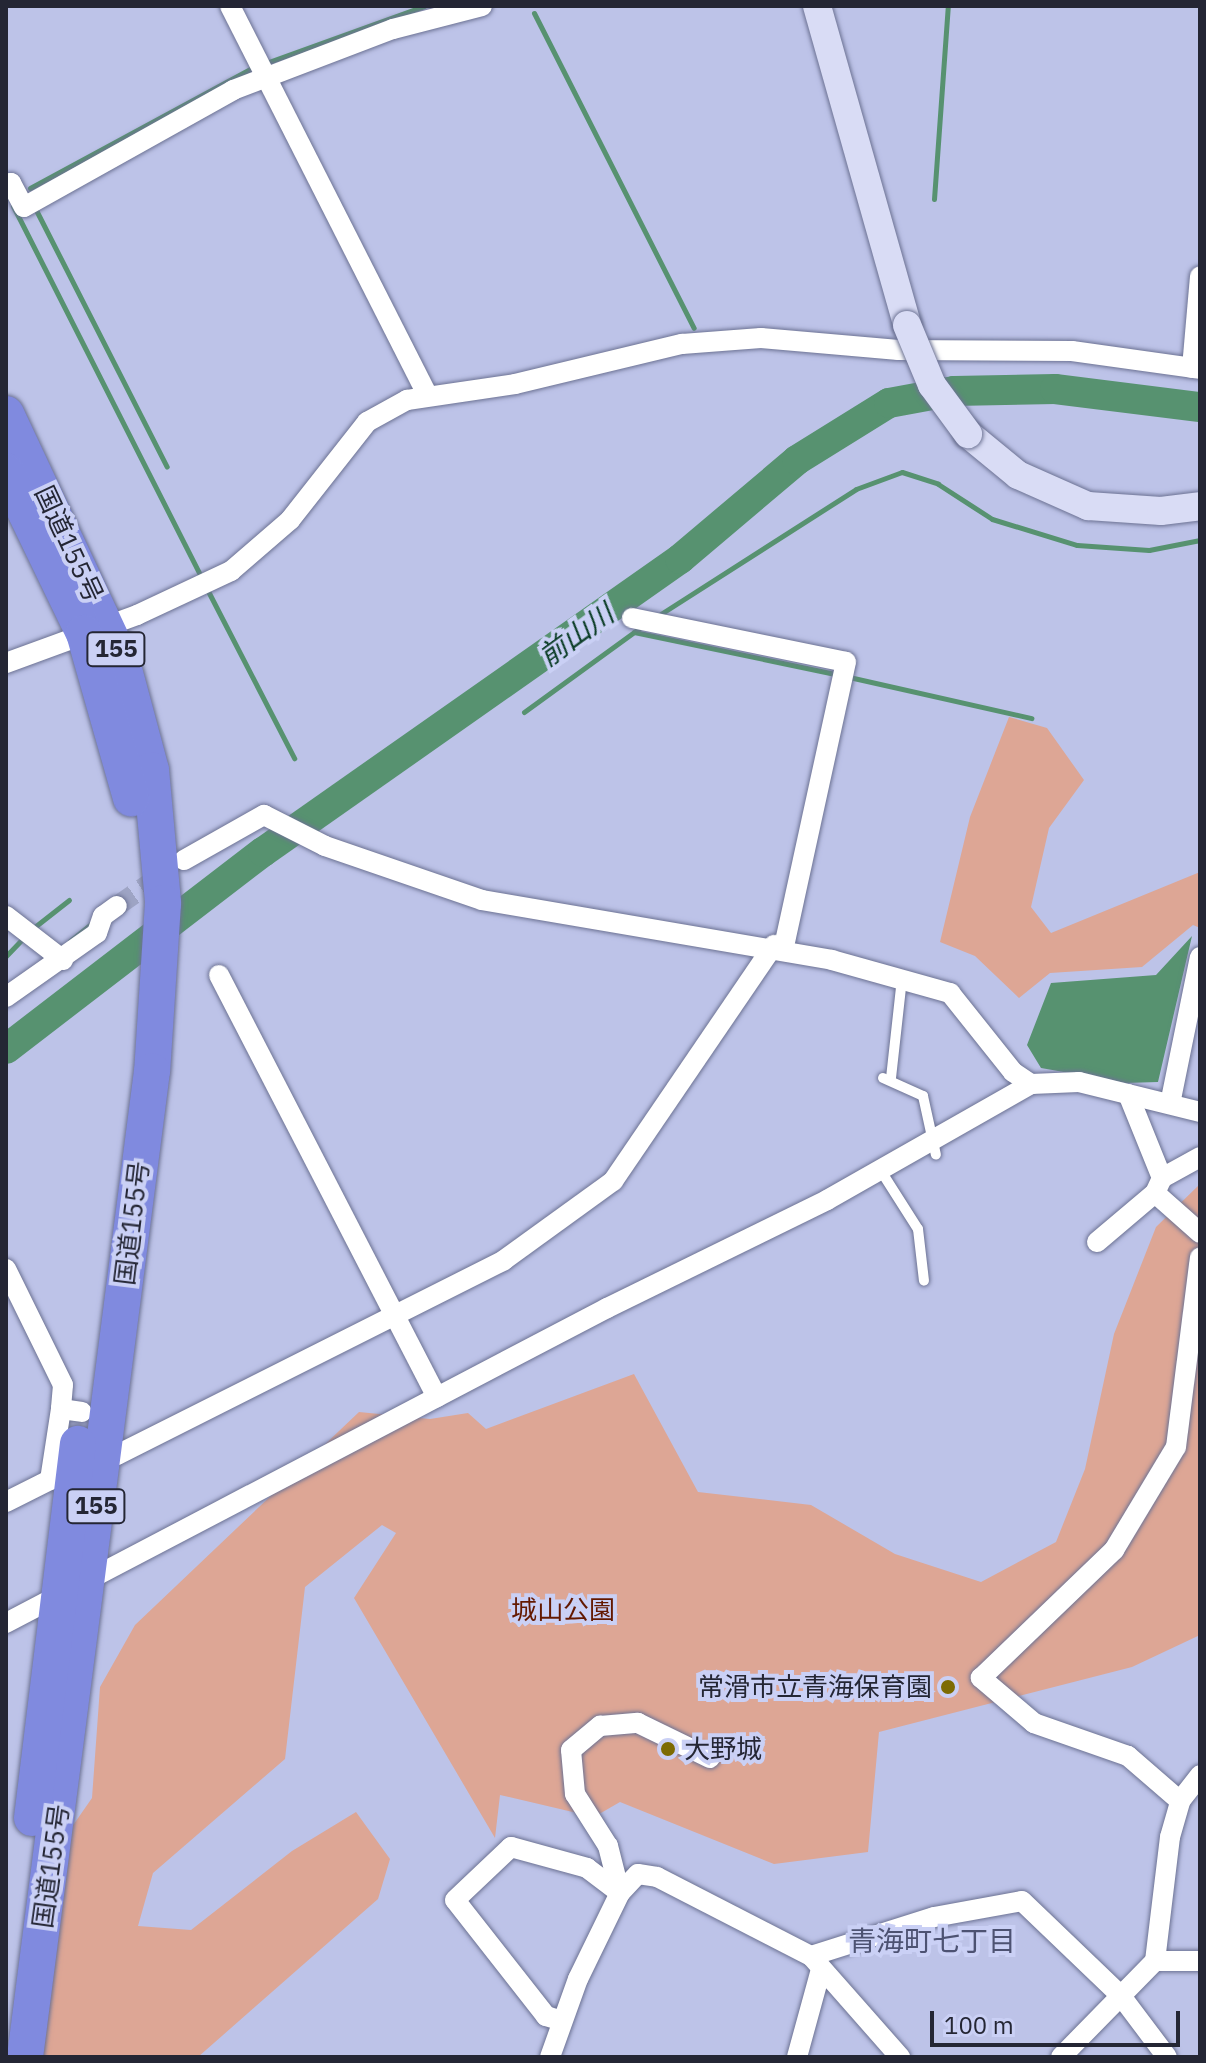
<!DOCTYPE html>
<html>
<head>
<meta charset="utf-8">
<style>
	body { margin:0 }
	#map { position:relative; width:1206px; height:2063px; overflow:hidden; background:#bdc3e8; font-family:"IBM Plex Sans","Noto Sans JP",sans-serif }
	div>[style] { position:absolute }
	.green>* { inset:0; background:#dda695 }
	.water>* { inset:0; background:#579270 }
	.stream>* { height:5px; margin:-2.5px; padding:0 2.5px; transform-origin:2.5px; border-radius:2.5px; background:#579270 }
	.river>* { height:30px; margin:-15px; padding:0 15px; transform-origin:15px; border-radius:15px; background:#579270 }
	.street-tunnel>* { height:20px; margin-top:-10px; transform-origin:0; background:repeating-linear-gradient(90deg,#9ea4c4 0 20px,transparent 0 30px) }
	.roads { filter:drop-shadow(0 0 2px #6c7293) drop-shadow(0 0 2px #6c7293) }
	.lane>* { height:10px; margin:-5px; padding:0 5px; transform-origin:5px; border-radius:5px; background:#fff }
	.street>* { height:20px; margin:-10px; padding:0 10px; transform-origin:10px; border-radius:10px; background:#fff }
	.secondary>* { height:28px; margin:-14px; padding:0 14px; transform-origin:14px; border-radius:14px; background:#d9dcf5 }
	.highway>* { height:36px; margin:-18px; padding:0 18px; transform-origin:18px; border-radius:18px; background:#808adf }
	.bridges { filter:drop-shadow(0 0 2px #6c7293) drop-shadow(0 0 2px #6c7293) }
	.secondary-bridge>* { height:28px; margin:-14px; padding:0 14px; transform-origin:14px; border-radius:14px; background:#d9dcf5 }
	.dots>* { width:22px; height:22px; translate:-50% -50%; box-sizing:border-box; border:4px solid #cad0f5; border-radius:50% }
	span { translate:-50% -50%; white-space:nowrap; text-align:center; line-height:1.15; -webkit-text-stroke:8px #cad0f5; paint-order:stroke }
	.shield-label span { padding:2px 6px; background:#cad0f5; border:2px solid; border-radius:6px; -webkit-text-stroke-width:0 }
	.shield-label { font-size:24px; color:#242634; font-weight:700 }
	.street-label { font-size:26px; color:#242634 }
	.park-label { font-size:26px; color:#631800 }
	.poi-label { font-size:26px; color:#242634 }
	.right { translate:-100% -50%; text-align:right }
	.left { translate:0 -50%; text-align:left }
	.water-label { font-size:28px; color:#063921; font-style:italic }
	.neighbourhood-label { font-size:28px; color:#4d5272 }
	.frame { position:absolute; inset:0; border:8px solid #242634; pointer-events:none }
	.scale { position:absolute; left:930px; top:2011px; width:250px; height:36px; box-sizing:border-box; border:4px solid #242634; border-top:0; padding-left:10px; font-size:24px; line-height:28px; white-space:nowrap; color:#242634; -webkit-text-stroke:6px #cad0f5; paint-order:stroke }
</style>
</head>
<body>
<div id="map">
	<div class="green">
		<i style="clip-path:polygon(1009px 717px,1047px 728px,1084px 780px,1049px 828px,1031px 907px,1051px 933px,1200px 872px,1200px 928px,1193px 925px,1142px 967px,1050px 973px,1019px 998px,975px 956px,940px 942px,970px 817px)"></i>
		<i style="clip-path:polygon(1200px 1184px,1200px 1635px,1132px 1667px,879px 1732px,868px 1852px,774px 1864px,620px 1802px,594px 1817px,500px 1795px,495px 1838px,354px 1598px,396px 1533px,382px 1525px,305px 1587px,285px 1759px,153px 1873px,138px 1926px,191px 1930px,292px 1851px,356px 1812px,390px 1859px,378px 1899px,198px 2057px,17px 2057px,60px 1844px,92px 1798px,100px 1687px,135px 1625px,359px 1412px,430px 1419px,468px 1413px,486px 1429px,634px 1374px,698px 1492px,811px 1505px,895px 1554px,981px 1582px,1056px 1542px,1085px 1469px,1114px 1334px,1156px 1227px)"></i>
	</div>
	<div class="water">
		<i style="clip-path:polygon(1192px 936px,1158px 1082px,1126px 1083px,1041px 1068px,1027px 1045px,1051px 983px,1156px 975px)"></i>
	</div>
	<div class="stream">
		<i style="left:534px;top:13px;width:353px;rotate:63.1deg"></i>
		<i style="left:263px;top:64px;width:171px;rotate:-19.8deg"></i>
		<i style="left:30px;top:188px;width:255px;rotate:-28.4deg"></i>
		<i style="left:934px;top:199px;width:194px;rotate:-85.9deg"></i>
		<i style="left:13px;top:206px;width:415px;rotate:63.1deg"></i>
		<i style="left:36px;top:210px;width:288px;rotate:63deg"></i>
		<i style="left:209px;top:593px;width:186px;rotate:62.7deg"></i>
		<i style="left:656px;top:617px;width:237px;rotate:-32.6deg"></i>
		<i style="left:856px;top:489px;width:49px;rotate:-20.3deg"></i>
		<i style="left:902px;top:472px;width:38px;rotate:18deg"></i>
		<i style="left:938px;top:484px;width:64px;rotate:32.9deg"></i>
		<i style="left:992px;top:519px;width:89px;rotate:17deg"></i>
		<i style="left:1077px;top:545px;width:72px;rotate:4deg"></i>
		<i style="left:1149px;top:550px;width:52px;rotate:-11.1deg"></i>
		<i style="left:634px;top:632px;width:209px;rotate:11.8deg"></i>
		<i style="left:849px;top:677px;width:187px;rotate:12.7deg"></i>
		<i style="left:524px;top:712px;width:145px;rotate:-36deg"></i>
		<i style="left:32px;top:929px;width:47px;rotate:-38.1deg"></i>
		<i style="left:70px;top:941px;width:27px;rotate:-39deg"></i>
		<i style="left:6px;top:956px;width:28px;rotate:-46deg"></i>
	</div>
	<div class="river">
		<i style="left:6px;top:1049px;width:324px;rotate:-37.5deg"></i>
		<i style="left:263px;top:852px;width:510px;rotate:-35.09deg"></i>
		<i style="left:680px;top:559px;width:153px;rotate:-40.2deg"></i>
		<i style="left:797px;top:460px;width:108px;rotate:-31.8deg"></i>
		<i style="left:889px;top:403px;width:66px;rotate:-10.5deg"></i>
		<i style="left:954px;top:391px;width:101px;rotate:-1.1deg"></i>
		<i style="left:1055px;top:389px;width:146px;rotate:7.1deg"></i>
	</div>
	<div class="street-tunnel">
		<i style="left:117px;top:906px;width:60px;rotate:-34.8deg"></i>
	</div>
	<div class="roads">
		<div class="lane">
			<i style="left:883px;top:1078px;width:44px;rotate:24.2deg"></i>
			<i style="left:923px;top:1096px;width:60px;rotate:77.6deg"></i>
			<i style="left:891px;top:1078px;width:100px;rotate:-83.7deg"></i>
			<i style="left:881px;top:1171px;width:69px;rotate:57.5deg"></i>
			<i style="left:918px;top:1229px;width:52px;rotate:83.4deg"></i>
		</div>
		<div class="street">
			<i style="left:230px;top:6px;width:437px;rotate:63.1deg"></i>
			<i style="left:6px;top:186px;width:6px;rotate:-31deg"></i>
			<i style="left:11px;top:183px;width:27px;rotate:62deg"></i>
			<i style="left:24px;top:207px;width:240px;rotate:-29.2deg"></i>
			<i style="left:233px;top:90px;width:171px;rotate:-20.9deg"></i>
			<i style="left:393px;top:29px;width:92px;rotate:-14.5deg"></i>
			<i style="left:1192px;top:368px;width:92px;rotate:-85deg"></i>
			<i style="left:632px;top:618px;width:218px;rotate:11.6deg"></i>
			<i style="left:846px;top:662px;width:292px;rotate:102.3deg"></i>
			<i style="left:6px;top:663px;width:140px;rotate:-20.1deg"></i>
			<i style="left:137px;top:615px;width:104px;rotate:-25.1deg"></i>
			<i style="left:231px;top:571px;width:78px;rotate:-40.8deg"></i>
			<i style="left:290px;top:520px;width:125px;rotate:-51.8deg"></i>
			<i style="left:367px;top:422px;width:46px;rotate:-28.8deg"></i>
			<i style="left:407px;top:400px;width:109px;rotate:-8.4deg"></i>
			<i style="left:515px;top:384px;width:172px;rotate:-13.5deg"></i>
			<i style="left:682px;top:344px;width:79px;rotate:-4.3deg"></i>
			<i style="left:761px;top:338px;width:138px;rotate:5deg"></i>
			<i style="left:898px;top:350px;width:174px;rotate:0.3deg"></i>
			<i style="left:1072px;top:351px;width:129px;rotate:8deg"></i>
			<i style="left:184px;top:860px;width:92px;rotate:-29.4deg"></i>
			<i style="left:264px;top:815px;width:68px;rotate:26.9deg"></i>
			<i style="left:325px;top:846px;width:166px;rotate:19deg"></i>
			<i style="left:482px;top:900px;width:355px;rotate:9.7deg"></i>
			<i style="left:832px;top:960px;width:123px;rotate:15.6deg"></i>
			<i style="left:950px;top:993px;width:101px;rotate:51.4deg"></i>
			<i style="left:1013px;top:1072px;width:22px;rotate:34deg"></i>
			<i style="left:6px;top:916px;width:72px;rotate:37.7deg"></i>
			<i style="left:219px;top:975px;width:475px;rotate:62.7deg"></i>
			<i style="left:6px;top:997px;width:111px;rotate:-35.1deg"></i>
			<i style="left:97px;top:933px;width:18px;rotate:-71deg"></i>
			<i style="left:103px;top:916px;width:17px;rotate:-36deg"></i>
			<i style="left:1128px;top:1094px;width:91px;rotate:68deg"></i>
			<i style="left:1162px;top:1178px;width:43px;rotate:-28.9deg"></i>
			<i style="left:1170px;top:1104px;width:150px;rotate:-78.5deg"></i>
			<i style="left:1162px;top:1178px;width:17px;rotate:115deg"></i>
			<i style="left:1155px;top:1193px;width:60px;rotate:41.6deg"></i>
			<i style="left:1097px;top:1242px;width:76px;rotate:-40.2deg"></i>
			<i style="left:6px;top:1269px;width:129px;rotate:63.8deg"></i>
			<i style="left:63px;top:1385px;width:24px;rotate:95deg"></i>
			<i style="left:101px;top:1455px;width:16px"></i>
			<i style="left:117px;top:1455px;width:433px;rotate:-26.7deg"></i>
			<i style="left:504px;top:1260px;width:135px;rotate:-35.9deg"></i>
			<i style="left:613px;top:1181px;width:286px;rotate:-55.7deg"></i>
			<i style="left:6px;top:1502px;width:49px;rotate:-26.6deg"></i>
			<i style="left:50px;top:1480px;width:72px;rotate:-81.2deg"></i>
			<i style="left:61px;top:1409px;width:21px;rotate:8deg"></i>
			<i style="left:6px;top:1623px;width:679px;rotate:-27.66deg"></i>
			<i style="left:607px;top:1308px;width:245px;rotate:-26.1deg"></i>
			<i style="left:827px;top:1200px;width:235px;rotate:-29.6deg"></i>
			<i style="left:1031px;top:1084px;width:48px;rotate:-2.4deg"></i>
			<i style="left:1079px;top:1082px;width:125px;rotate:13.9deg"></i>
			<i style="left:1180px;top:1801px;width:69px;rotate:-139.1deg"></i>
			<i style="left:1128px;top:1756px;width:100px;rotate:-160.7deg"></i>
			<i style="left:1034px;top:1723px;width:70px;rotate:-139.7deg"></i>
			<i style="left:981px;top:1678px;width:185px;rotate:-43.9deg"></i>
			<i style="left:1114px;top:1550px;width:120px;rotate:-59deg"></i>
			<i style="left:1176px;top:1447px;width:191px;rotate:-82.8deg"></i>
			<i style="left:620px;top:1893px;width:49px;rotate:-104.3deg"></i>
			<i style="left:608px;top:1846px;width:62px;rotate:-122.4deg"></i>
			<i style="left:575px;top:1794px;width:44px;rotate:-95.2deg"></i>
			<i style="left:571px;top:1750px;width:38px;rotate:-40deg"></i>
			<i style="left:600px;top:1726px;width:38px;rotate:-5deg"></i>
			<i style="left:638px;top:1723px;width:80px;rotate:25.9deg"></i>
			<i style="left:811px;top:1956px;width:129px;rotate:-17.6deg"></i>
			<i style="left:934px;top:1917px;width:89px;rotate:-10.3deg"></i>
			<i style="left:1022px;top:1901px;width:137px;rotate:43.8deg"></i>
			<i style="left:1121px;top:1996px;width:76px;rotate:53deg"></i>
			<i style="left:1155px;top:1961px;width:125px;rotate:-83.1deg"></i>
			<i style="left:1170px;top:1837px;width:37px;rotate:-74deg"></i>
			<i style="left:1180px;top:1801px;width:33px;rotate:-52deg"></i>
			<i style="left:559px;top:2020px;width:14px;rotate:-163deg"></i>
			<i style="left:546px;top:2016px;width:147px;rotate:-128.1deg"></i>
			<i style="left:455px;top:1900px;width:77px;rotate:-43.4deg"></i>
			<i style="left:511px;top:1847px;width:79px;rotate:15.4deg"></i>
			<i style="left:587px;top:1868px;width:41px;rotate:37.1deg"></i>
			<i style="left:550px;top:2057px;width:83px;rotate:-70.3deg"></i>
			<i style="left:578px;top:1979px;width:96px;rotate:-64deg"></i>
			<i style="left:620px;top:1893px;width:26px;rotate:-47deg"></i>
			<i style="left:638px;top:1874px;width:19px;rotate:9deg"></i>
			<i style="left:657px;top:1877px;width:173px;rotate:27.2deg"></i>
			<i style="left:811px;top:1956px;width:135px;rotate:48.6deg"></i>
			<i style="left:797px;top:2057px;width:87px;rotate:-74.7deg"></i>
			<i style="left:1061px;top:2057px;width:134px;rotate:-45.6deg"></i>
			<i style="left:1155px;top:1961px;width:45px"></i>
		</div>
		<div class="secondary">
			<i style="left:817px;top:6px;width:331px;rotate:74.2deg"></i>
			<i style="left:968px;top:434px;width:65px;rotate:39.4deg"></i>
			<i style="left:1018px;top:475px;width:77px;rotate:23.9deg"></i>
			<i style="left:1088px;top:506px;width:73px;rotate:3.9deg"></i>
			<i style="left:1161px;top:511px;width:39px;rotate:-7deg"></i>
		</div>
		<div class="highway">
			<i style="left:6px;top:414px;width:274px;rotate:64.9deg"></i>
			<i style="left:122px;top:662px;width:112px;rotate:75deg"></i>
			<i style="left:151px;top:770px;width:134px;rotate:84.8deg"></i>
			<i style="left:163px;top:903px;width:168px;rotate:93.7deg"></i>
			<i style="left:152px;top:1071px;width:994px;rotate:97.34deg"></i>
			<i style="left:6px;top:472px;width:179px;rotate:64.2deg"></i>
			<i style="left:84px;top:633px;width:172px;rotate:74.1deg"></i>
			<i style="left:32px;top:1818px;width:377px;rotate:-83deg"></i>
		</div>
	</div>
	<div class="bridges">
		<div class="secondary-bridge">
			<i style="left:907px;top:325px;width:65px;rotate:67.4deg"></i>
			<i style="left:932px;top:385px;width:61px;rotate:53.7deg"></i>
		</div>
	</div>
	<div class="dots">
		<i style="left:948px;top:1687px;background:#7d6b03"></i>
		<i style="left:668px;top:1749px;background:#7d6b03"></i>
	</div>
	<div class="shield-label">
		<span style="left:116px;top:649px">155</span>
		<span style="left:96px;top:1506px">155</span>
	</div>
	<div class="street-label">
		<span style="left:69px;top:544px;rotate:65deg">国道155号</span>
		<span style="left:132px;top:1223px;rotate:-83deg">国道155号</span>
		<span style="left:51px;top:1866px;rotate:-82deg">国道155号</span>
	</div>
	<div class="park-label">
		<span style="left:563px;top:1610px">城山公園</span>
	</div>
	<div class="poi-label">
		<span class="right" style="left:932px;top:1687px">常滑市立青海保育園</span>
		<span class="left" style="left:684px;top:1749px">大野城</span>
	</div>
	<div class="water-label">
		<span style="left:576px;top:635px;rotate:-36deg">前山川</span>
	</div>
	<div class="neighbourhood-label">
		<span style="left:932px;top:1941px">青海町七丁目</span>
	</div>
	<div class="frame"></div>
	<div class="scale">100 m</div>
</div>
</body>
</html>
